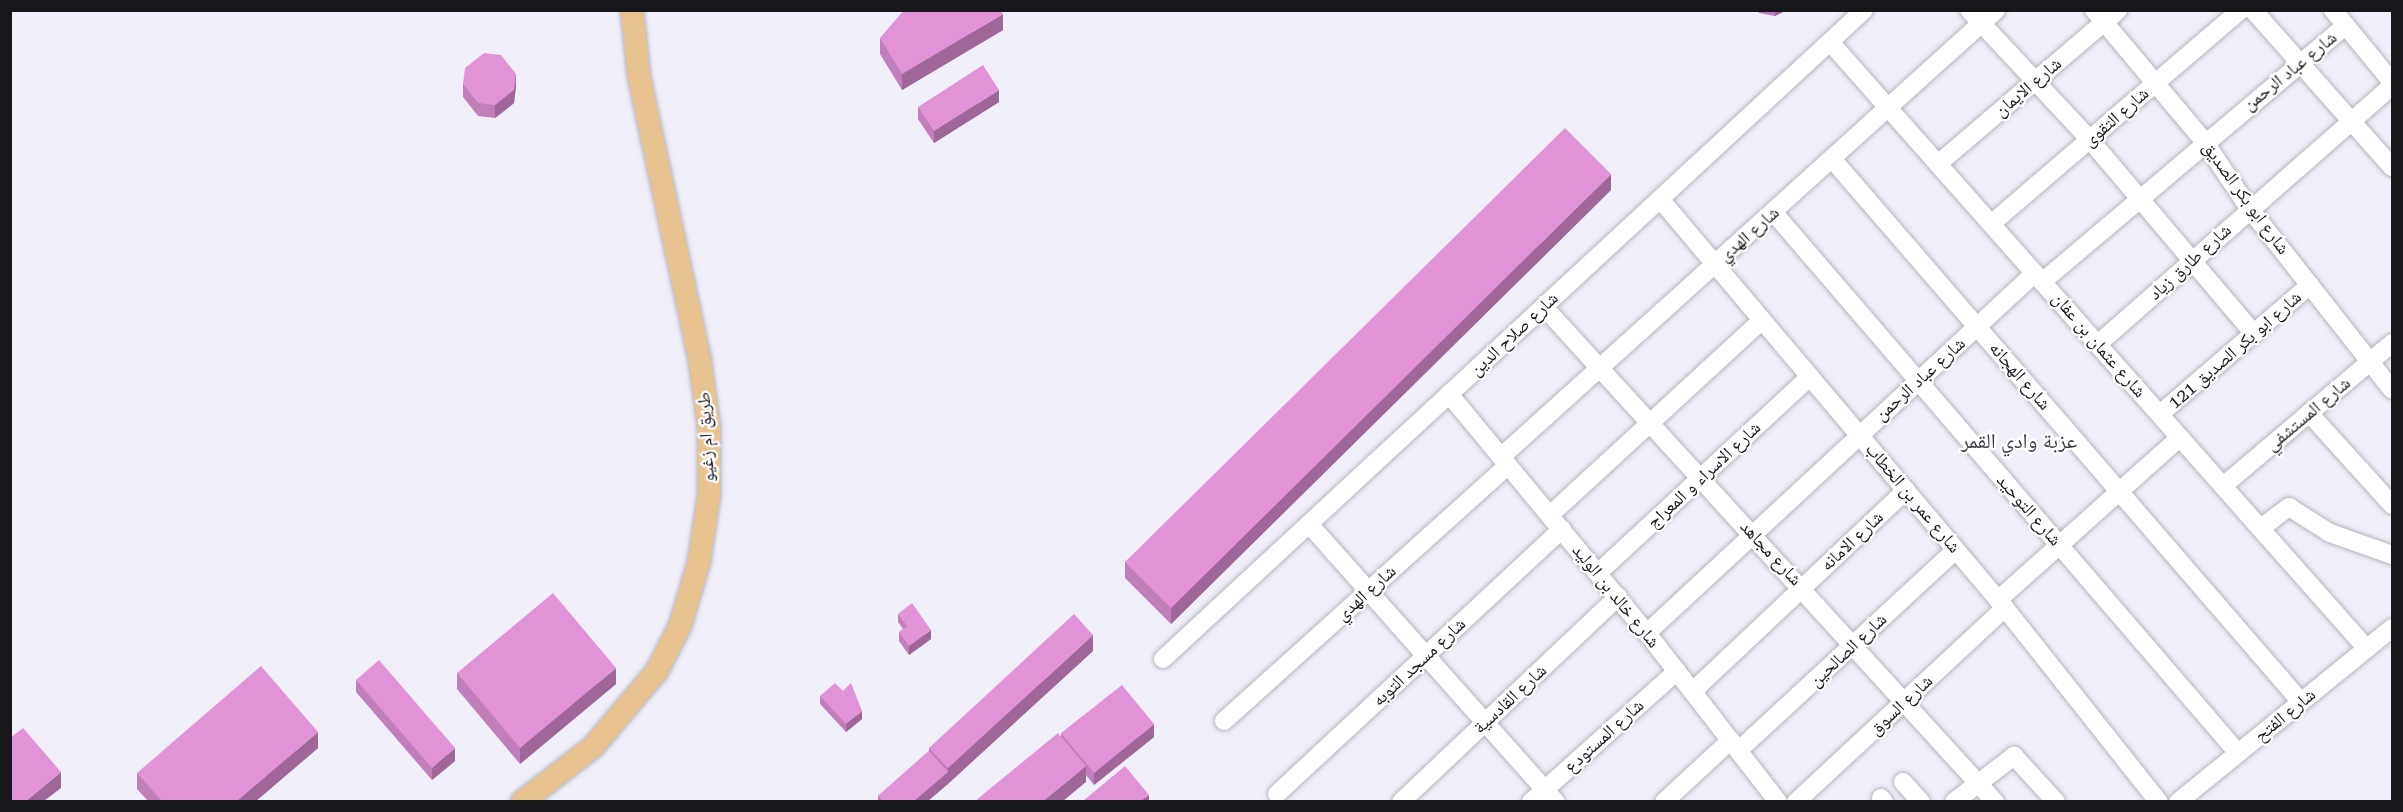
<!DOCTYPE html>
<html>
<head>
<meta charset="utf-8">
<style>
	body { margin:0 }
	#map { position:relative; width:2403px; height:812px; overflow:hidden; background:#f1f0fa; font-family:"Roboto Serif","Noto Naskh Arabic",serif }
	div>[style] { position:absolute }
	.roads { filter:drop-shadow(0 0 2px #b5b4be) drop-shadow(0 0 2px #b5b4be) }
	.minor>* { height:18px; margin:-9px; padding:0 9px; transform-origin:9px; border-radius:9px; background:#fff }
	.major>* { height:22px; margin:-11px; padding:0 11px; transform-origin:11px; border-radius:11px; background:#e8c390 }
	.wall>* { inset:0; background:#c27eba }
	.shaded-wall>* { inset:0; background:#9e6797 }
	.building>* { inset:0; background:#e293d8 }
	span { translate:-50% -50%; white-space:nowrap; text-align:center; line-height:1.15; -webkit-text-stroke:4.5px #fff; paint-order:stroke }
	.street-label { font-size:18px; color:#17161a }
	.quarter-label { font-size:21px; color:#3c3b43 }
	.frame { position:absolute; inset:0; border:12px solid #17161a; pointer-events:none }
</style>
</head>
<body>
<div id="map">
	<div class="roads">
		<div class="minor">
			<i style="left:1969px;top:10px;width:179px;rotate:47deg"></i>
			<i style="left:2091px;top:141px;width:253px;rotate:49.8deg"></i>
			<i style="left:2094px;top:10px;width:171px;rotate:50deg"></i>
			<i style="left:2204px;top:141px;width:81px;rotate:56.1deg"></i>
			<i style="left:2249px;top:208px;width:231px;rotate:51.8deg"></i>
			<i style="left:2253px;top:10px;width:210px;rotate:48.5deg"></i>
			<i style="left:2333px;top:10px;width:93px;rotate:50.7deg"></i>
			<i style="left:1830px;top:42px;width:810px;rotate:48.5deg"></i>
			<i style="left:1833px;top:160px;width:716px;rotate:49.19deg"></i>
			<i style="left:1938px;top:164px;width:237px;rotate:-40.5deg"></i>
			<i style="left:1660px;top:199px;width:535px;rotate:49.85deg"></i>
			<i style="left:2005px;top:608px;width:248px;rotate:51.6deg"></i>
			<i style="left:1774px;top:213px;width:712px;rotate:49.33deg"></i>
			<i style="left:1991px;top:224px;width:329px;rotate:-40.6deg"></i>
			<i style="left:2042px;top:282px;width:398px;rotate:-40.2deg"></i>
			<i style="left:1544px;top:307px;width:670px;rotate:47.66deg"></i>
			<i style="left:2098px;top:344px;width:391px;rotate:-41.3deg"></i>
			<i style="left:1449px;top:394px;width:310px;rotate:50.4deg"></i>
			<i style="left:1647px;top:633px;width:214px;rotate:52.2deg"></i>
			<i style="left:2309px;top:413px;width:124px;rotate:47.9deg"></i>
			<i style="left:2160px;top:414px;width:198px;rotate:-40.7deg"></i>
			<i style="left:1501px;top:457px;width:667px;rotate:-42.08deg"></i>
			<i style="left:2223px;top:486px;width:221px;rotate:-40.2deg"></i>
			<i style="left:1550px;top:515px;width:288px;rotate:-42.6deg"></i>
			<i style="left:1309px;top:524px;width:372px;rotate:48.4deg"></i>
			<i style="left:2261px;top:528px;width:35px;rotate:-37deg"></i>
			<i style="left:2289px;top:507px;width:49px;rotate:32.4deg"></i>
			<i style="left:2330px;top:533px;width:66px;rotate:19.5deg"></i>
			<i style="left:1598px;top:573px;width:289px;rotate:-42.8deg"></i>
			<i style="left:1998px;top:600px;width:244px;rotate:-41.8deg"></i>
			<i style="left:1647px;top:633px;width:529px;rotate:-42.86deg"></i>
			<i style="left:1163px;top:659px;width:955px;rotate:-42.79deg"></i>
			<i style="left:1693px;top:691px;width:293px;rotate:-43.3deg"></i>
			<i style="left:1224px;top:721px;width:382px;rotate:-42deg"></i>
			<i style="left:1739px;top:750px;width:295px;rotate:-42.7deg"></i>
			<i style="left:1903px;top:782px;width:27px;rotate:48deg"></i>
			<i style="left:1277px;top:794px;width:389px;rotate:-42.9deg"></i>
			<i style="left:1881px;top:798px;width:5px;rotate:53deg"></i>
			<i style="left:1401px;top:802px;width:299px;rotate:-43.4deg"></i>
			<i style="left:1531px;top:802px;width:196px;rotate:-41.9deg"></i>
			<i style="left:1664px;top:802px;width:91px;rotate:-42.8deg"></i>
			<i style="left:1796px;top:802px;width:285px;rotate:-42.9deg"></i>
			<i style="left:1954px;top:802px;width:76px;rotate:-37.5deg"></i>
			<i style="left:2014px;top:756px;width:62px;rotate:47.6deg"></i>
			<i style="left:2178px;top:802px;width:276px;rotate:-39.1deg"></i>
		</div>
		<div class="major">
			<i style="left:522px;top:802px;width:90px;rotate:-37.8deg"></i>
			<i style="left:593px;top:747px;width:99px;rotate:-49.9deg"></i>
			<i style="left:657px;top:671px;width:51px;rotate:-62.9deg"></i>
			<i style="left:680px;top:626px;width:67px;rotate:-73.5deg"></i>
			<i style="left:699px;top:562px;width:68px;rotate:-81.5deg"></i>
			<i style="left:709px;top:495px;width:68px;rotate:-90deg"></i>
			<i style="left:709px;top:427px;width:67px;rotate:-97.8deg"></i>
			<i style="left:700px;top:361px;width:291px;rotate:-102.1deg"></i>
			<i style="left:639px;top:76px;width:66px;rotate:-96.1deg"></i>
		</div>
	</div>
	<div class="wall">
		<i style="clip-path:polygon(1758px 10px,1787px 10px,1775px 16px,1759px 13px)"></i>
		<i style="clip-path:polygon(1003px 30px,902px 90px,880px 54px,880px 38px)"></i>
		<i style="clip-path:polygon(463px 84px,516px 86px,514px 103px,495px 118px,478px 116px,463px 97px)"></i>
		<i style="clip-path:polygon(999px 102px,934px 143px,918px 119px,918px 107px)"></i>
		<i style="clip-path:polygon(1611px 190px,1171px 624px,1125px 578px,1125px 562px)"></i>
		<i style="clip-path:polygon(898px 614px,931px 639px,909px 655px,899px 641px,899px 632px,903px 629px,898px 622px)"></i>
		<i style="clip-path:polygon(1093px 651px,928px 801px,878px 801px,878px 796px,929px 751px,929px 748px)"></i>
		<i style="clip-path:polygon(457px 673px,616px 684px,520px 764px,457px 689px)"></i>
		<i style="clip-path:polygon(356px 680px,455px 761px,432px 780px,356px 692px)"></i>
		<i style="clip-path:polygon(820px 696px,862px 719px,846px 732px,820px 704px)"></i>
		<i style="clip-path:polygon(1061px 733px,1154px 737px,1094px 785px,1086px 775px,1086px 782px,1061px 737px)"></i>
		<i style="clip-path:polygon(318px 748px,256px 801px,148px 801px,137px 789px,137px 773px)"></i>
	</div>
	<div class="shaded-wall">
		<i style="clip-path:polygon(1775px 10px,1787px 10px,1775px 16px)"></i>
		<i style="clip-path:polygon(1003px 14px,1003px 30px,902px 90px,902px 74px)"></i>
		<i style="clip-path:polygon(516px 74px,516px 86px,514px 103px,495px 118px,495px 105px)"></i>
		<i style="clip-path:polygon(999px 90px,999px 102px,934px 143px,934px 131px)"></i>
		<i style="clip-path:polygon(1611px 174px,1611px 190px,1171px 624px,1171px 608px)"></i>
		<i style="clip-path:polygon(931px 630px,931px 639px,909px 655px,909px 646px)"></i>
		<i style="clip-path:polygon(1093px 635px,1093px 651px,948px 784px,948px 768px)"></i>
		<i style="clip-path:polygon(616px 668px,616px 684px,520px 764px,520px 748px)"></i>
		<i style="clip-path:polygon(862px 711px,862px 719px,846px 732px,846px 724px)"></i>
		<i style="clip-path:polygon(1154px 724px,1154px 737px,1094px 785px,1094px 773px)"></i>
		<i style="clip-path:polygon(318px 732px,318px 748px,256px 801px,237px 801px)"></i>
		<i style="clip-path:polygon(455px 748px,455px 761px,432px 780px,432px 768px)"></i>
		<i style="clip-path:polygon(1086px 766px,1086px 782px,1063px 801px,1043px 801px)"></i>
		<i style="clip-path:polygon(61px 772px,61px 788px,44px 801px,26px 801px)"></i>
		<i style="clip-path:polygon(948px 772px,948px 784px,928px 801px,914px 801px)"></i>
		<i style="clip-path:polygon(1149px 795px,1149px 801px,1140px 801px)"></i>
	</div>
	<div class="building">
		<i style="clip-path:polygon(904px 10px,1001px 10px,1003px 14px,902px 74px,880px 38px)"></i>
		<i style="clip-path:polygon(484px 53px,501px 55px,516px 74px,514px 90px,495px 105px,478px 103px,463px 84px,465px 68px)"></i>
		<i style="clip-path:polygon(983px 65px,999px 90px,934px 131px,918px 107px)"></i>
		<i style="clip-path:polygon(1565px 128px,1611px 174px,1171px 608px,1125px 562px)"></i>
		<i style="clip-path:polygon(553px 593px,616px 668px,520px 748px,457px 673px)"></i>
		<i style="clip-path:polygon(912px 603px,931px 630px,909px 646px,899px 632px,907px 626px,898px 614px)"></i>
		<i style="clip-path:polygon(1074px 614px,1093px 635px,948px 768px,929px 748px)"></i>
		<i style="clip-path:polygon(379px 660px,455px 748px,432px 768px,356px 680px)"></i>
		<i style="clip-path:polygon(261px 666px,318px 732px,237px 801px,162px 801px,137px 773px)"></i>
		<i style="clip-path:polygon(835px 683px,843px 691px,851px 683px,862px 711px,846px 724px,820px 696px)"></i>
		<i style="clip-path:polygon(1122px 685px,1154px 724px,1094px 773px,1061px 733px)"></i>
		<i style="clip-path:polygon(23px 728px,61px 772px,26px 801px,10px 801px,10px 738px)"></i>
		<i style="clip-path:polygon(1058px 733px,1086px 766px,1043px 801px,975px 801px)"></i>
		<i style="clip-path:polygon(929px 751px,948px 772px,914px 801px,883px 801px,878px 796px)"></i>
		<i style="clip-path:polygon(1125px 766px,1149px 795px,1140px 801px,1083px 801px)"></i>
	</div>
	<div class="street-label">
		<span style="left:2290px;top:71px;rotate:-39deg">شارع عباد الرحمن</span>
		<span style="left:2028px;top:87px;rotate:-40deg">شارع الايمان</span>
		<span style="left:2116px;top:117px;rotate:-41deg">شارع التقوى</span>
		<span style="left:2246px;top:198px;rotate:54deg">شارع ابو بكر الصديق</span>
		<span style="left:1749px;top:234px;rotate:-41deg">شارع الهدي</span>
		<span style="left:2190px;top:262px;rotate:-42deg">شارع طارق زياد</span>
		<span style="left:1514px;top:334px;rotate:-43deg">شارع صلاح الدين</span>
		<span style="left:2099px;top:345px;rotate:49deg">شارع عثمان بن عفان</span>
		<span style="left:2235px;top:350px;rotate:-41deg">شارع ابو بكر الصديق 121</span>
		<span style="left:2020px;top:376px;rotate:49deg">شارع الهجانه</span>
		<span style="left:1920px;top:379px;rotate:-42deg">شارع عباد الرحمن</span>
		<span style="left:2308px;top:414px;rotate:-40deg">شارع المستشفي</span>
		<span style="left:706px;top:437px;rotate:-93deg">طريق ام زغيو</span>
		<span style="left:1704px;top:475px;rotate:-43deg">شارع الاسراء و المعراج</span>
		<span style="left:1913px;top:498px;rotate:50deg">شارع عمر بن الخطاب</span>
		<span style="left:2029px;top:510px;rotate:49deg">شارع التوحيد</span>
		<span style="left:1852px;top:541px;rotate:-43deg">شارع الامانه</span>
		<span style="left:1771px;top:553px;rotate:47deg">شارع مجاهد</span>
		<span style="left:1366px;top:593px;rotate:-42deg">شارع الهدي</span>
		<span style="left:1616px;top:596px;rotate:51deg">شارع خالد بن الوليد</span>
		<span style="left:1848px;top:650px;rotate:-43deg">شارع الصالحين</span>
		<span style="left:1419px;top:662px;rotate:-43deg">شارع مسجد التوبه</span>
		<span style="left:1510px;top:699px;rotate:-43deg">شارع القادسية</span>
		<span style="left:1901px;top:705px;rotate:-43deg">شارع السوق</span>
		<span style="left:2285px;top:715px;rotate:-39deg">شارع الفتح</span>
		<span style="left:1604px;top:736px;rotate:-42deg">شارع المستودع</span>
	</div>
	<div class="quarter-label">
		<span style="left:2019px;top:441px">عزبة وادي القمر</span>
	</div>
	<div class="frame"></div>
</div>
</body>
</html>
